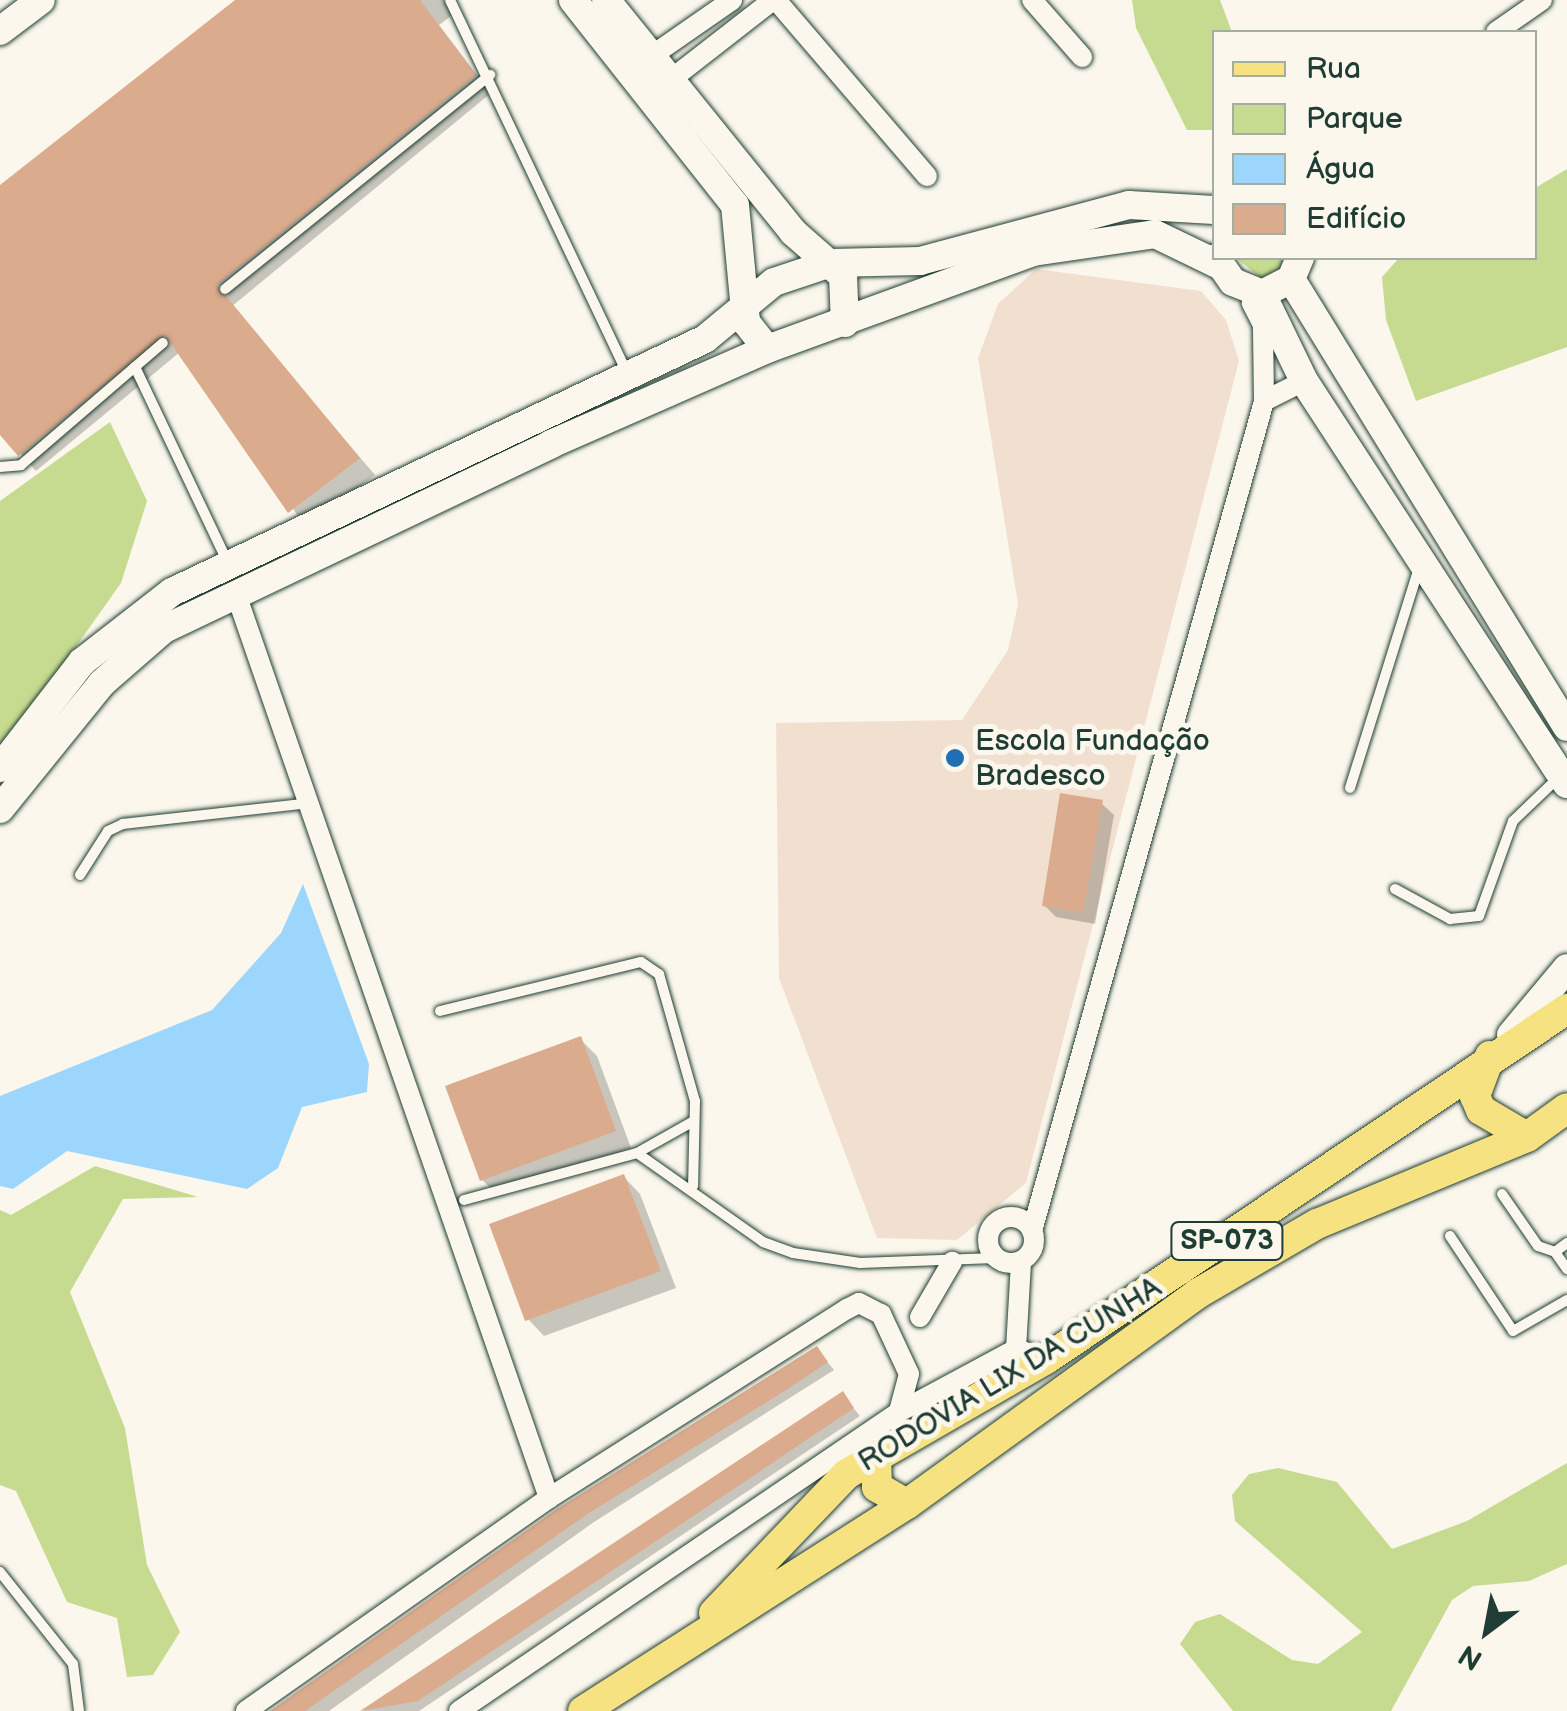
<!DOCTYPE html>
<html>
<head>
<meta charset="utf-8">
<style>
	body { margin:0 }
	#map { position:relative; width:1567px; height:1711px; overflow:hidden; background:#fbf7ec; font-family:"Balsamiq Sans",sans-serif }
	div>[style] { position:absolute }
	.built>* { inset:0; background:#f1e0d0 }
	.green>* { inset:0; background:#c6db90 }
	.water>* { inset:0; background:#9cd6fc }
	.shadow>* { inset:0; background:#0003 }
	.building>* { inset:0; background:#dbab8d }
	.roads { filter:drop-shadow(0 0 2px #1f3d34) drop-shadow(0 0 2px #1f3d34) }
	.lane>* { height:10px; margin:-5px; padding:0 5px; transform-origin:5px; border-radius:5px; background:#fbf7ec }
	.street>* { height:20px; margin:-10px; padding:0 10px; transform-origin:10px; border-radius:10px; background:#fbf7ec }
	.street>.ring { margin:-10px; padding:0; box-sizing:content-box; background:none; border:20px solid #fbf7ec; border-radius:50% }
	.secondary>* { height:28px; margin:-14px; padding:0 14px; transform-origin:14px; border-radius:14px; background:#fbf7ec }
	.primary>* { height:30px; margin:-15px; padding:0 15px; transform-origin:15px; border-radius:15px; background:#f7e281 }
	.dots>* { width:28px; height:28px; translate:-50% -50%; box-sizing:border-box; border:5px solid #fbf7ec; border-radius:50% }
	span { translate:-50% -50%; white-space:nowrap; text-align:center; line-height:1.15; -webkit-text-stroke:10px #fbf7ec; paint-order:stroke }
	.shield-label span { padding:2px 8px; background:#fbf7ec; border:2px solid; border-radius:8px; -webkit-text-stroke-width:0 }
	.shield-label { font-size:28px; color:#1f3d34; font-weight:700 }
	.poi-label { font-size:30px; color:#1f3d34 }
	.left { translate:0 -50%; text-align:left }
	.street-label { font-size:30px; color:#1f3d34 }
	.legend { position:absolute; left:1212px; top:30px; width:325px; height:230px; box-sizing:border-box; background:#fbf7ec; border:2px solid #a3ada2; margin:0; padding:12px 18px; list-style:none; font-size:30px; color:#1f3d34 }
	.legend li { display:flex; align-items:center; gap:20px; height:50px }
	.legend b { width:50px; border:2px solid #a3ada2 }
	.north { position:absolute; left:1437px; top:1581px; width:100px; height:100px; -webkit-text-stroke:8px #fbf7ec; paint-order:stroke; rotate:212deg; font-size:28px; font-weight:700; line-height:40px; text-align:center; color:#1f3d34 }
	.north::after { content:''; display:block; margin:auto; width:35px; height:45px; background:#1f3d34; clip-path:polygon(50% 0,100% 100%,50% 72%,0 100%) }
</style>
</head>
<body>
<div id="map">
	<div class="built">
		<i style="clip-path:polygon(1036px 269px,1201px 291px,1226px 320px,1239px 361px,1026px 1183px,957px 1240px,877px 1238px,779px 978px,776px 723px,962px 720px,1008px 650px,1018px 604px,978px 358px,998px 304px)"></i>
	</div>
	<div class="green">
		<i style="clip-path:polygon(1132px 0,1220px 0,1232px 32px,1214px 32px,1214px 130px,1187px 130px,1136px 28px)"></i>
		<i style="clip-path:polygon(1567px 169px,1567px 347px,1416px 401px,1386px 320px,1382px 277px,1399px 258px,1534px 258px,1535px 188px)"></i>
		<i style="clip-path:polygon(1236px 258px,1285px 258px,1286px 267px,1267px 283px)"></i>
		<i style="clip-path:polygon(110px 422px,147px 501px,121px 583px,0 754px,0 501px)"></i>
		<i style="clip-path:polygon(95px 1166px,198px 1197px,123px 1199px,70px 1292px,125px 1428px,147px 1565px,180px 1632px,153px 1675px,127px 1677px,117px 1618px,67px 1602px,16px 1491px,0 1485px,0 1210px,11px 1215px)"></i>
		<i style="clip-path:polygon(1567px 1463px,1567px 1564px,1529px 1581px,1473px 1586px,1452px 1600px,1391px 1711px,1233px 1711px,1180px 1644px,1195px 1622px,1220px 1614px,1292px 1660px,1318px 1664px,1362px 1632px,1235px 1521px,1232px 1495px,1249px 1474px,1278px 1468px,1337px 1482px,1392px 1549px,1467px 1521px)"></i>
	</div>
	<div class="water">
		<i style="clip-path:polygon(303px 884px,369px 1064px,367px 1092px,302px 1107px,278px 1168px,247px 1189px,67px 1151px,13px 1189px,0 1186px,0 1096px,212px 1010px,281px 933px)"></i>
	</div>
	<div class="shadow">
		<i style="clip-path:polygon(239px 0,452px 0,459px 10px,439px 25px,491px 93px,231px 307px,375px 475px,306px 527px,180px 352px,36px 471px,0 431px,0 188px)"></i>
		<i style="clip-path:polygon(1101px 803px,1114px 815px,1095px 924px,1056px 917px,1044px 905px)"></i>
		<i style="clip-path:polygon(580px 1039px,597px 1056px,631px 1148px,499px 1196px,482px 1180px)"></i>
		<i style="clip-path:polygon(624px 1177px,640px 1194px,676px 1288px,544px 1336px,528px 1319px)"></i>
		<i style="clip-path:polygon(817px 1349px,834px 1370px,594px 1522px,329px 1711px,275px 1711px)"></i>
		<i style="clip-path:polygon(842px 1394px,860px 1416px,419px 1711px,363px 1711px)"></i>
	</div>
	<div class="building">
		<i style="clip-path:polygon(235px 0,420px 0,476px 75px,217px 285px,360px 458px,288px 513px,165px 335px,18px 456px,0 435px,0 185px)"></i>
		<i style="clip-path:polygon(1060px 793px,1103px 800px,1083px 913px,1042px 906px)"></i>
		<i style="clip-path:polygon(581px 1036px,616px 1131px,480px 1181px,445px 1086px)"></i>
		<i style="clip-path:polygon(624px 1174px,661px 1271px,525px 1321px,489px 1224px)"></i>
		<i style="clip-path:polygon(817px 1346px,828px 1362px,786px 1390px,586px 1515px,305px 1711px,270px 1711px,557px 1509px)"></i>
		<i style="clip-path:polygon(843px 1391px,854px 1408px,418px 1701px,360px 1711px)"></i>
	</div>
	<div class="roads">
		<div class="lane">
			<i style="left:450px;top:0;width:415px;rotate:64.6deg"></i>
			<i style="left:225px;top:289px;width:341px;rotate:-38.9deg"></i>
			<i style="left:135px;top:367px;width:215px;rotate:64.6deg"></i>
			<i style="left:0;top:467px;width:21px;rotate:-5deg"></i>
			<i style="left:21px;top:465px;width:187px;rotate:-40.7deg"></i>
			<i style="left:1350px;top:788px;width:234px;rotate:-72.6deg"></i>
			<i style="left:80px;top:875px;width:52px;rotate:-57.5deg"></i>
			<i style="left:108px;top:831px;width:17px;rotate:-25deg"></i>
			<i style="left:123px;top:824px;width:187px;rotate:-6.4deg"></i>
			<i style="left:1395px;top:889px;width:63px;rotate:28.6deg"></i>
			<i style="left:1450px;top:919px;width:29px;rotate:-6deg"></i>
			<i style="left:1479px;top:916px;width:101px;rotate:-70.3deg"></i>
			<i style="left:1513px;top:821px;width:62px;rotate:-43.7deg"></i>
			<i style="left:440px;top:1011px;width:207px;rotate:-13.7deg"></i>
			<i style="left:641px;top:962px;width:22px;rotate:34deg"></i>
			<i style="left:659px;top:974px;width:132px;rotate:74.2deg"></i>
			<i style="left:695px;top:1101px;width:85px;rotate:91.3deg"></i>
			<i style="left:637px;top:1153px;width:65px;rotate:-29.3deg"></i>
			<i style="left:1502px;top:1194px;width:63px;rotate:55.3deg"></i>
			<i style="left:1538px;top:1246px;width:18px;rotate:19deg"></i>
			<i style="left:1555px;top:1252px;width:15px;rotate:-37deg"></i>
			<i style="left:464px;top:1200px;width:179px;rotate:-15.2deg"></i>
			<i style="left:637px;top:1153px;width:154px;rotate:35.2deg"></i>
			<i style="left:763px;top:1242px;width:32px;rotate:20deg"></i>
			<i style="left:793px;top:1253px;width:68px;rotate:8.5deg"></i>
			<i style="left:860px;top:1263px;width:135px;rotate:-2.1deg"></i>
			<i style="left:1450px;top:1236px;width:114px;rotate:56.4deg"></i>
			<i style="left:1513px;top:1331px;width:62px;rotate:-29.9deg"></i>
			<i style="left:1555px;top:1252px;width:21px;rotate:55deg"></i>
			<i style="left:0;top:1572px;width:117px;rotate:51.6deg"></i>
			<i style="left:73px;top:1664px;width:47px;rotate:82.7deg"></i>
		</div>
		<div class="street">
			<i style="left:776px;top:0;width:232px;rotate:49.4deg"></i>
			<i style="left:1032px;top:0;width:76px;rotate:48.7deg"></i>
			<i style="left:1496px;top:32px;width:56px;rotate:-34.8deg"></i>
			<i style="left:650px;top:57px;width:100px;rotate:-34.8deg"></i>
			<i style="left:669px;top:81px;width:132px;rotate:-37.9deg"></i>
			<i style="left:1264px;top:401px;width:45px;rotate:-26.6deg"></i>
			<i style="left:236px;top:594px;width:957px;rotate:70.9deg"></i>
			<i class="ring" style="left:988px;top:1217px;width:26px;height:26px"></i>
			<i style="left:1032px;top:1231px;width:862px;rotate:-74.38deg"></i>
			<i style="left:1264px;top:401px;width:76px;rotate:-90.8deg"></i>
			<i style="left:1263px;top:325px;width:25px;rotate:-117deg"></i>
			<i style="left:920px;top:1317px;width:64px;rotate:-59.8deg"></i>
			<i style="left:1016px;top:1349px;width:88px;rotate:-86.7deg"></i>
			<i style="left:899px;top:1412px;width:133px;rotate:-28.3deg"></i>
			<i style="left:1016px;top:1349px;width:32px;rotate:18deg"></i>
			<i style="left:246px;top:1711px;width:370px;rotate:-35.1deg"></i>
			<i style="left:549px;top:1498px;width:353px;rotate:-32.4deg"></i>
			<i style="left:847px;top:1309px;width:13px;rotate:-27deg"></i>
			<i style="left:859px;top:1303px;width:25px;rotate:27deg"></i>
			<i style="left:881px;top:1314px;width:66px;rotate:65deg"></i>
			<i style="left:909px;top:1374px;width:39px;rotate:105deg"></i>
			<i style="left:899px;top:1412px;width:532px;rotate:145.8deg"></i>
		</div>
		<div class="secondary">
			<i style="left:573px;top:0;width:261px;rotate:51.7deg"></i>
			<i style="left:735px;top:205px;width:118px;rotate:84.6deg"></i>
			<i style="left:746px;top:322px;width:34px;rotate:52deg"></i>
			<i style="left:606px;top:0;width:298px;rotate:51.1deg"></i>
			<i style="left:793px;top:232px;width:67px;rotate:41.3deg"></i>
			<i style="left:843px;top:276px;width:47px;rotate:87.6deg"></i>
			<i style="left:0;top:31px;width:51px;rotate:-37.1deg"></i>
			<i style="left:1216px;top:258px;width:29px;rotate:55deg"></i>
			<i style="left:1233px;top:282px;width:31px;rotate:22deg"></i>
			<i style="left:1262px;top:294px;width:33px;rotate:-27deg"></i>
			<i style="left:1291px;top:279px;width:23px;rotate:-67deg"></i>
			<i style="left:1291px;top:279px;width:526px;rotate:58.36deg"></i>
			<i style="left:1262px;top:294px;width:97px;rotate:64.2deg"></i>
			<i style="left:1304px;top:381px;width:481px;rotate:56.9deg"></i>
			<i style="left:0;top:768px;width:134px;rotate:-52.3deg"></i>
			<i style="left:82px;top:662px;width:114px;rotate:-37.9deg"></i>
			<i style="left:172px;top:592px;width:590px;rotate:-25.39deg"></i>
			<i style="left:705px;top:339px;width:89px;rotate:-39.6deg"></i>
			<i style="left:774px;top:282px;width:60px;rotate:-18.4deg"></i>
			<i style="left:831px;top:263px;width:89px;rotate:-1.3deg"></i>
			<i style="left:920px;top:261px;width:216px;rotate:-15deg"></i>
			<i style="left:1129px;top:205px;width:85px;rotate:3.4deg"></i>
			<i style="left:0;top:809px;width:162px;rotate:-51deg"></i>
			<i style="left:102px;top:683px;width:82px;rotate:-41.1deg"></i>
			<i style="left:164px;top:629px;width:429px;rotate:-25.5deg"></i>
			<i style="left:551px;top:444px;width:236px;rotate:-23.7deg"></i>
			<i style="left:767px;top:349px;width:283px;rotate:-20deg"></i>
			<i style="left:1033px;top:252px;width:123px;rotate:-8.4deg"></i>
			<i style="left:1155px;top:234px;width:71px;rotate:25.8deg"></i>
			<i style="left:1511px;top:1035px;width:87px;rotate:-50.1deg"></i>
		</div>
		<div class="primary">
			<i style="left:1490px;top:1056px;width:43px;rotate:110.6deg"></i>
			<i style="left:1475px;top:1096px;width:15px;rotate:67deg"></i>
			<i style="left:1481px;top:1110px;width:53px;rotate:30.4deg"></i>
			<i style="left:876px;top:1457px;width:30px;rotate:88deg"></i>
			<i style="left:877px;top:1487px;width:34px;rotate:30deg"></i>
			<i style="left:714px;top:1613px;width:192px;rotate:-46.3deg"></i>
			<i style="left:847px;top:1474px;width:230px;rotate:-30deg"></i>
			<i style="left:1046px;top:1359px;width:628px;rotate:-33.89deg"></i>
			<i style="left:583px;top:1711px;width:384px;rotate:-32.6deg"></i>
			<i style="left:907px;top:1504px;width:358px;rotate:-35.9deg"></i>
			<i style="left:1197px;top:1294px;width:139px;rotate:-30.3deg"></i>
			<i style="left:1317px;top:1224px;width:227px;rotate:-22.5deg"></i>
			<i style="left:1527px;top:1137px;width:49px;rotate:-35.9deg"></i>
		</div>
	</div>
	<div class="dots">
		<i style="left:955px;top:758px;background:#1f6fb2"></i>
	</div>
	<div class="shield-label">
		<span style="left:1227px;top:1241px">SP-073</span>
	</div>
	<div class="poi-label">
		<span class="left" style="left:975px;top:758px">Escola Fundação<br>Bradesco</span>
	</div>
	<div class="street-label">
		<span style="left:1010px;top:1375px;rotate:-31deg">RODOVIA LIX DA CUNHA</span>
	</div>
	<ul class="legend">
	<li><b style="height:12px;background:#f7e281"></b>Rua</li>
	<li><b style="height:28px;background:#c6db90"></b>Parque</li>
	<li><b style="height:28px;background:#9cd6fc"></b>Água</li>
	<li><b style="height:28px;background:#dbab8d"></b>Edifício</li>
	</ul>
	<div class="north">N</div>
</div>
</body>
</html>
